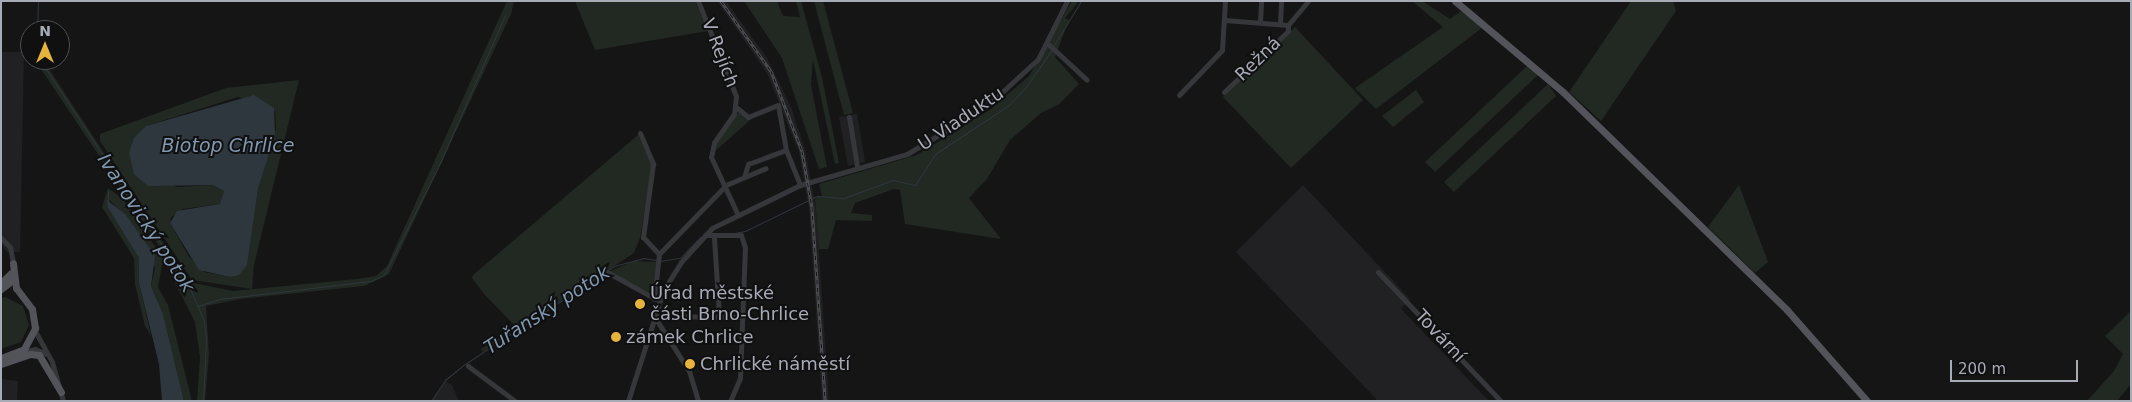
<!DOCTYPE html>
<html>
<head>
<meta charset="utf-8">
<style>
	body { margin:0 }
	#map { position:relative; width:2132px; height:402px; overflow:hidden; background:#151516; font-family:"DejaVu Sans",sans-serif }
	div>[style] { position:absolute }
	.built>* { inset:0; background:#212123 }
	.green>* { inset:0; background:#212922 }
	.water>* { inset:0; background:#2f373e }
	.stream>* { height:1px; margin:-0.5px; padding:0 0.5px; transform-origin:0.5px; border-radius:0.5px; background:#2f373e }
	.minor>* { height:5px; margin:-2.5px; padding:0 2.5px; transform-origin:2.5px; border-radius:2.5px; background:#36373b }
	.major>* { height:7px; margin:-3.5px; padding:0 3.5px; transform-origin:3.5px; border-radius:3.5px; background:#52545a }
	.rail>* { height:3px; margin-top:-1.5px; transform-origin:0; background:repeating-linear-gradient(90deg,#101011 0 4px,#4f5156 0 8px); box-sizing:border-box; border-block:1px solid #4f5156 }
	.dots>* { width:14px; height:14px; translate:-50% -50%; box-sizing:border-box; border:2px solid #101011; border-radius:50% }
	span { translate:-50% -50%; white-space:nowrap; text-align:center; line-height:1.15; -webkit-text-stroke:4px #101011; paint-order:stroke }
	.street-label { font-size:18px; color:#a7abb6 }
	.poi-label { font-size:18px; color:#a7abb6 }
	.left { translate:0 -50%; text-align:left }
	.water-label { font-size:19px; color:#8097af; font-style:italic }
	.frame { position:absolute; inset:0; border:2px solid #a7abb6; pointer-events:none }
	.north { position:absolute; left:20px; top:20px; width:50px; height:50px; box-sizing:border-box; background:#101011; border:1px solid #4c4e53; border-radius:50%; rotate:0deg; font-size:14px; font-weight:700; line-height:20px; text-align:center; color:#a7abb6 }
	.north::after { content:''; display:block; margin:auto; width:18px; height:22px; background:#e6b33d; clip-path:polygon(50% 0,100% 100%,50% 72%,0 100%) }
	.scale { position:absolute; left:1950px; top:360px; width:128px; height:22px; box-sizing:border-box; border:2px solid #a7abb6; border-top:0; padding-left:6px; font-size:15px; line-height:18px; white-space:nowrap; color:#a7abb6; -webkit-text-stroke:4px #101011; paint-order:stroke }
</style>
</head>
<body>
<div id="map">
	<div class="built">
		<i style="clip-path:polygon(717px 1px,726px 1px,767px 58px,791px 107px,805px 150px,816px 208px,829px 401px,822px 401px,809px 209px,799px 152px,767px 73px)"></i>
		<i style="clip-path:polygon(1px 52px,24px 52px,20px 252px,7px 252px,1px 244px)"></i>
		<i style="clip-path:polygon(857px 114px,865px 162px,848px 166px,839px 117px)"></i>
		<i style="clip-path:polygon(1303px 185px,1410px 299px,1401px 309px,1489px 401px,1378px 401px,1236px 252px)"></i>
		<i style="clip-path:polygon(1px 379px,18px 381px,17px 401px,1px 401px)"></i>
		<i style="clip-path:polygon(445px 381px,452px 385px,459px 401px,431px 401px)"></i>
	</div>
	<div class="green">
		<i style="clip-path:polygon(507px 1px,514px 1px,511px 14px,389px 274px,364px 286px,240px 299px,206px 306px,209px 354px,205px 401px,197px 401px,200px 357px,195px 322px,166px 265px,170px 262px,35px 60px,43px 60px,189px 282px,233px 291px,357px 279px,376px 276px,387px 266px)"></i>
		<i style="clip-path:polygon(575px 1px,695px 1px,708px 31px,595px 50px)"></i>
		<i style="clip-path:polygon(744px 1px,777px 1px,783px 16px,800px 17px,796px 1px,801px 1px,822px 77px,839px 163px,835px 164px,813px 60px,811px 85px,827px 167px,819px 169px,782px 58px)"></i>
		<i style="clip-path:polygon(814px 1px,823px 1px,853px 113px,844px 115px)"></i>
		<i style="clip-path:polygon(1072px 1px,1079px 1px,1065px 18px,1069px 20px,1055px 57px,1079px 84px,1058px 105px,1041px 113px,1010px 140px,987px 179px,969px 198px,1001px 239px,905px 224px,900px 190px,894px 189px,855px 203px,851px 213px,872px 215px,872px 221px,836px 220px,828px 249px,819px 249px,815px 198px,822px 196px,819px 184px,917px 155px,991px 109px,1029px 76px)"></i>
		<i style="clip-path:polygon(1412px 1px,1422px 1px,1450px 19px,1461px 11px,1483px 27px,1376px 109px,1355px 88px,1443px 27px)"></i>
		<i style="clip-path:polygon(1631px 1px,1673px 1px,1676px 11px,1601px 121px,1569px 92px)"></i>
		<i style="clip-path:polygon(1295px 27px,1363px 100px,1291px 168px,1223px 97px)"></i>
		<i style="clip-path:polygon(1528px 65px,1538px 75px,1435px 172px,1425px 162px)"></i>
		<i style="clip-path:polygon(evenodd,299px 80px,254px 265px,252px 289px,192px 280px,100px 141px,100px 134px,226px 88px,299px 80px,238px 97px,275px 111px,276px 128px,258px 189px,247px 262px,230px 277px,204px 272px,188px 255px,170px 223px,171px 217px,183px 209px,220px 204px,224px 191px,213px 185px,176px 187px,146px 126px,238px 97px)"></i>
		<i style="clip-path:polygon(1548px 84px,1556px 96px,1454px 192px,1444px 182px)"></i>
		<i style="clip-path:polygon(1416px 90px,1424px 102px,1393px 127px,1382px 116px)"></i>
		<i style="clip-path:polygon(739px 112px,749px 121px,713px 153px,717px 143px)"></i>
		<i style="clip-path:polygon(638px 135px,651px 163px,651px 173px,640px 238px,634px 253px,483px 352px,481px 349px,516px 327px,485px 295px,472px 278px,473px 275px)"></i>
		<i style="clip-path:polygon(1739px 185px,1768px 262px,1755px 273px,1708px 227px)"></i>
		<i style="clip-path:polygon(108px 188px,123px 199px,163px 259px,158px 287px,168px 305px,192px 401px,184px 401px,163px 314px,151px 286px,155px 268px,139px 233px,110px 200px,108px 208px,139px 258px,139px 283px,151px 335px,145px 326px,135px 284px,134px 258px,102px 207px)"></i>
		<i style="clip-path:polygon(634px 261px,657px 262px,652px 294px,608px 272px)"></i>
		<i style="clip-path:polygon(5px 297px,23px 306px,29px 325px,21px 342px,1px 349px,1px 298px)"></i>
		<i style="clip-path:polygon(2131px 311px,2131px 384px,2117px 401px,2087px 401px,2114px 371px,2123px 354px,2105px 336px)"></i>
	</div>
	<div class="water">
		<i style="clip-path:polygon(254px 95px,274px 108px,275px 134px,258px 189px,247px 265px,239px 275px,230px 277px,199px 270px,170px 223px,177px 211px,220px 204px,224px 191px,213px 185px,148px 186px,134px 174px,129px 153px,134px 138px,146px 126px)"></i>
		<i style="clip-path:polygon(107px 200px,126px 215px,155px 256px,151px 286px,163px 314px,184px 401px,162px 401px,159px 364px,139px 283px,139px 258px,108px 208px)"></i>
	</div>
	<div class="stream">
		<i style="left:37px;top:30px;width:29px;rotate:-88deg"></i>
		<i style="left:1054px;top:45px;width:52px;rotate:-58.5deg"></i>
		<i style="left:40px;top:60px;width:271px;rotate:56.6deg"></i>
		<i style="left:189px;top:286px;width:39px;rotate:67deg"></i>
		<i style="left:204px;top:322px;width:17px;rotate:83deg"></i>
		<i style="left:206px;top:339px;width:62px;rotate:92.8deg"></i>
		<i style="left:108px;top:191px;width:9px;rotate:90deg"></i>
		<i style="left:735px;top:233px;width:10px;rotate:-11deg"></i>
		<i style="left:745px;top:231px;width:80px;rotate:-25.9deg"></i>
		<i style="left:817px;top:196px;width:27px;rotate:4deg"></i>
		<i style="left:844px;top:198px;width:52px;rotate:-20.2deg"></i>
		<i style="left:893px;top:180px;width:23px;rotate:13deg"></i>
		<i style="left:915px;top:185px;width:37px;rotate:-57deg"></i>
		<i style="left:935px;top:154px;width:89px;rotate:-33.5deg"></i>
		<i style="left:1009px;top:105px;width:25px;rotate:-47deg"></i>
		<i style="left:1026px;top:87px;width:44px;rotate:-55.2deg"></i>
		<i style="left:660px;top:261px;width:20px;rotate:-9deg"></i>
		<i style="left:680px;top:258px;width:30px;rotate:-46deg"></i>
		<i style="left:198px;top:306px;width:22px;rotate:-18deg"></i>
		<i style="left:219px;top:299px;width:153px;rotate:-6.8deg"></i>
		<i style="left:371px;top:281px;width:14px;rotate:-25deg"></i>
		<i style="left:384px;top:275px;width:127px;rotate:-63.4deg"></i>
		<i style="left:441px;top:161px;width:159px;rotate:-66.3deg"></i>
		<i style="left:431px;top:401px;width:25px;rotate:-56deg"></i>
		<i style="left:445px;top:380px;width:26px;rotate:-39deg"></i>
		<i style="left:465px;top:364px;width:178px;rotate:-33.3deg"></i>
		<i style="left:614px;top:266px;width:30px;rotate:-15deg"></i>
		<i style="left:643px;top:258px;width:13px;rotate:9deg"></i>
	</div>
	<div class="minor">
		<i style="left:698px;top:1px;width:102px;rotate:68.2deg"></i>
		<i style="left:736px;top:96px;width:18px;rotate:96deg"></i>
		<i style="left:734px;top:114px;width:35px;rotate:125deg"></i>
		<i style="left:714px;top:143px;width:14px;rotate:102deg"></i>
		<i style="left:711px;top:157px;width:62px;rotate:65.1deg"></i>
		<i style="left:1225px;top:20px;width:63px;rotate:4.5deg"></i>
		<i style="left:1288px;top:25px;width:31px;rotate:-50deg"></i>
		<i style="left:1260px;top:22px;width:21px;rotate:-87deg"></i>
		<i style="left:1280px;top:23px;width:22px;rotate:-87deg"></i>
		<i style="left:1047px;top:43px;width:54px;rotate:42.8deg"></i>
		<i style="left:1224px;top:92px;width:88px;rotate:-43.6deg"></i>
		<i style="left:1288px;top:31px;width:6px;rotate:-90deg"></i>
		<i style="left:1179px;top:95px;width:62px;rotate:-46.3deg"></i>
		<i style="left:1222px;top:50px;width:49px;rotate:-86.5deg"></i>
		<i style="left:736px;top:107px;width:16px;rotate:40deg"></i>
		<i style="left:748px;top:117px;width:32px;rotate:-22deg"></i>
		<i style="left:778px;top:105px;width:46px;rotate:79.9deg"></i>
		<i style="left:786px;top:150px;width:38px;rotate:68deg"></i>
		<i style="left:849px;top:117px;width:50px;rotate:80.7deg"></i>
		<i style="left:640px;top:133px;width:34px;rotate:67deg"></i>
		<i style="left:653px;top:164px;width:74px;rotate:97.8deg"></i>
		<i style="left:643px;top:237px;width:23px;rotate:47deg"></i>
		<i style="left:659px;top:254px;width:45px;rotate:96.3deg"></i>
		<i style="left:744px;top:177px;width:14px;rotate:-73deg"></i>
		<i style="left:748px;top:164px;width:40px;rotate:-20.2deg"></i>
		<i style="left:705px;top:235px;width:36px"></i>
		<i style="left:741px;top:235px;width:13px;rotate:72deg"></i>
		<i style="left:745px;top:247px;width:131px;rotate:92.2deg"></i>
		<i style="left:740px;top:378px;width:25px;rotate:113deg"></i>
		<i style="left:1px;top:238px;width:13px;rotate:45deg"></i>
		<i style="left:10px;top:247px;width:16px;rotate:79deg"></i>
		<i style="left:714px;top:238px;width:78px;rotate:86.3deg"></i>
		<i style="left:659px;top:254px;width:96px;rotate:-45.8deg"></i>
		<i style="left:726px;top:185px;width:43px;rotate:-23deg"></i>
		<i style="left:607px;top:272px;width:56px;rotate:28.9deg"></i>
		<i style="left:1378px;top:272px;width:178px;rotate:46.4deg"></i>
		<i style="left:654px;top:316px;width:65px;rotate:57.5deg"></i>
		<i style="left:689px;top:371px;width:31px;rotate:73deg"></i>
		<i style="left:654px;top:316px;width:89px;rotate:0.6deg"></i>
		<i style="left:35px;top:331px;width:35px;rotate:61deg"></i>
		<i style="left:52px;top:362px;width:41px;rotate:74.2deg"></i>
		<i style="left:21px;top:352px;width:14px;rotate:-12deg"></i>
		<i style="left:35px;top:349px;width:12px;rotate:24deg"></i>
		<i style="left:468px;top:366px;width:59px;rotate:36.7deg"></i>
		<i style="left:628px;top:401px;width:115px;rotate:-72.3deg"></i>
		<i style="left:663px;top:291px;width:34px;rotate:-58deg"></i>
		<i style="left:681px;top:262px;width:46px;rotate:-47.6deg"></i>
		<i style="left:712px;top:228px;width:98px;rotate:-26deg"></i>
		<i style="left:800px;top:185px;width:111px;rotate:-16.2deg"></i>
		<i style="left:907px;top:154px;width:95px;rotate:-31.2deg"></i>
		<i style="left:988px;top:105px;width:68px;rotate:-42.6deg"></i>
		<i style="left:1038px;top:59px;width:65px;rotate:-63.4deg"></i>
	</div>
	<div class="major">
		<i style="left:1455px;top:1px;width:141px;rotate:40.1deg"></i>
		<i style="left:1563px;top:92px;width:313px;rotate:44.2deg"></i>
		<i style="left:1787px;top:310px;width:121px;rotate:48.7deg"></i>
		<i style="left:1px;top:283px;width:14px;rotate:-45deg"></i>
		<i style="left:1px;top:289px;width:11px;rotate:-38deg"></i>
		<i style="left:10px;top:282px;width:9px;rotate:-77deg"></i>
		<i style="left:1px;top:358px;width:25px;rotate:-21deg"></i>
		<i style="left:24px;top:349px;width:24px;rotate:-62deg"></i>
		<i style="left:35px;top:328px;width:19px;rotate:-99deg"></i>
		<i style="left:32px;top:309px;width:26px;rotate:-127deg"></i>
		<i style="left:16px;top:288px;width:25px;rotate:-97deg"></i>
		<i style="left:1px;top:364px;width:31px;rotate:-19deg"></i>
		<i style="left:30px;top:354px;width:9px;rotate:6deg"></i>
		<i style="left:39px;top:355px;width:43px;rotate:59.3deg"></i>
	</div>
	<div class="rail">
		<i style="left:721px;top:1px;width:86px;rotate:54.5deg"></i>
		<i style="left:771px;top:71px;width:86px;rotate:68.8deg"></i>
		<i style="left:802px;top:151px;width:58px;rotate:80deg"></i>
		<i style="left:812px;top:208px;width:193px;rotate:86.1deg"></i>
	</div>
	<div class="dots">
		<i style="left:640px;top:304px;background:#e6b33d"></i>
		<i style="left:616px;top:337px;background:#e6b33d"></i>
		<i style="left:690px;top:364px;background:#e6b33d"></i>
	</div>
	<div class="street-label">
		<span style="left:720px;top:53px;rotate:69deg">V Rejích</span>
		<span style="left:1258px;top:59px;rotate:-44deg">Režná</span>
		<span style="left:961px;top:119px;rotate:-34deg">U Viaduktu</span>
		<span style="left:1440px;top:336px;rotate:47deg">Tovární</span>
	</div>
	<div class="poi-label">
		<span class="left" style="left:650px;top:304px">Úřad městské<br>části Brno-Chrlice</span>
		<span class="left" style="left:626px;top:337px">zámek Chrlice</span>
		<span class="left" style="left:700px;top:364px">Chrlické náměstí</span>
	</div>
	<div class="water-label">
		<span style="left:228px;top:146px">Biotop Chrlice</span>
		<span style="left:146px;top:223px;rotate:57deg">Ivanovický potok</span>
		<span style="left:547px;top:310px;rotate:-33deg">Tuřanský potok</span>
	</div>
	<div class="frame"></div>
	<div class="north">N</div>
	<div class="scale">200 m</div>
</div>
</body>
</html>
